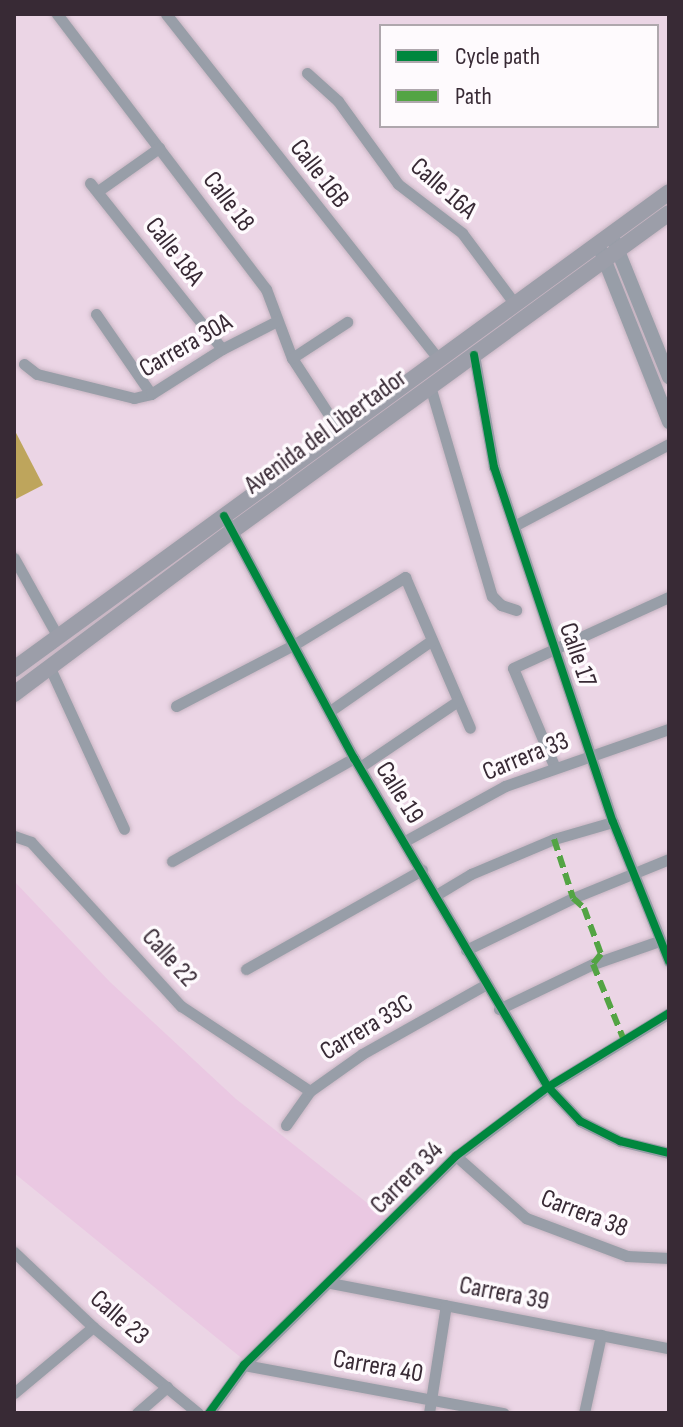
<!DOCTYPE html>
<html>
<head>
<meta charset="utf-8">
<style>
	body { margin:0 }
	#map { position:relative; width:683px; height:1427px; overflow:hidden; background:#ebd5e5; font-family:"Sofia Sans Condensed",sans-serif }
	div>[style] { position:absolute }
	.built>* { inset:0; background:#eac8e2 }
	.water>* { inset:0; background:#bea55c }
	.roads { filter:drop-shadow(0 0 2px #c6b4c1) drop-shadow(0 0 2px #c6b4c1) }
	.minor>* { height:11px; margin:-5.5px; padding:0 5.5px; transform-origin:5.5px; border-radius:5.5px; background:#989ea8 }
	.tertiary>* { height:14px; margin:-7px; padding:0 7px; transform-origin:7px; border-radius:7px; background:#989ea8 }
	.secondary>* { height:16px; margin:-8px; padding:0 8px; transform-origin:8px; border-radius:8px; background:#9c9ea9 }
	.quiet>* { height:6px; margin-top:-3px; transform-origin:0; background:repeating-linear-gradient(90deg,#53a444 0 12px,transparent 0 18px) }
	.cycleway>* { height:8px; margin:-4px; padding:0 4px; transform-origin:4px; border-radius:4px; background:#00873e }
	span { translate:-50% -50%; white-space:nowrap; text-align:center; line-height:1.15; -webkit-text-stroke:7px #fefafd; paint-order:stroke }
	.street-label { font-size:26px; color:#382a35 }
	.frame { position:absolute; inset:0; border:16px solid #382a35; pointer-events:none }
	.legend { position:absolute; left:379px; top:24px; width:280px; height:104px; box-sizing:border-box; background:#fefafd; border:2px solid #afa7ad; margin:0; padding:10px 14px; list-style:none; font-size:24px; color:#382a35 }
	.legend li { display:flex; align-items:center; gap:16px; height:40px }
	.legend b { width:40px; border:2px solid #afa7ad }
</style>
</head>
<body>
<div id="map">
	<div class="built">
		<i style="clip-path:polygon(14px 881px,110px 982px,236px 1099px,390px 1221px,244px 1360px,14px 1173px)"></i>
	</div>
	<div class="water">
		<i style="clip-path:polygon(14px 429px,43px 485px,14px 500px)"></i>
	</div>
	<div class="roads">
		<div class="minor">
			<i style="left:57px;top:14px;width:345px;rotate:52.8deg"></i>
			<i style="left:266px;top:289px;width:74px;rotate:69.4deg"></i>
			<i style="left:292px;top:358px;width:88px;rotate:57deg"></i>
			<i style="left:166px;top:14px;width:441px;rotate:51.7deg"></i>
			<i style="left:307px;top:73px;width:42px;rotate:42.1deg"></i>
			<i style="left:338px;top:101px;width:102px;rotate:54.1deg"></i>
			<i style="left:398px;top:184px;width:81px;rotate:37.4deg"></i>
			<i style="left:462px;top:233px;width:89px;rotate:53.3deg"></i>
			<i style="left:90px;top:183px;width:212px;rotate:51.5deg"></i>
			<i style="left:98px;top:191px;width:75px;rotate:-35.2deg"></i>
			<i style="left:96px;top:314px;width:97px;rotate:55.5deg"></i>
			<i style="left:474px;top:355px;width:114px;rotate:79.9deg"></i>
			<i style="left:494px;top:467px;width:374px;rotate:71.5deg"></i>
			<i style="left:613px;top:822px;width:150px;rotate:68.1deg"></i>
			<i style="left:292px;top:358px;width:66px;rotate:-33.2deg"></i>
			<i style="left:24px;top:364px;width:16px;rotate:38deg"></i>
			<i style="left:37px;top:374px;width:100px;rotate:13.9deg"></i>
			<i style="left:134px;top:398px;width:17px;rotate:-13deg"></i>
			<i style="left:151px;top:394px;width:84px;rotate:-32.4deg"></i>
			<i style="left:222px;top:349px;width:62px;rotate:-27deg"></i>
			<i style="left:430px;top:386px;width:219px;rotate:73.6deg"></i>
			<i style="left:492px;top:596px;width:13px;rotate:45deg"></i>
			<i style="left:501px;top:605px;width:16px;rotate:18deg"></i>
			<i style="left:224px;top:516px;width:275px;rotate:61.8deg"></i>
			<i style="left:354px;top:758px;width:382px;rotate:59.5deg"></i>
			<i style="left:548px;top:1087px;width:47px;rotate:46.7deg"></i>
			<i style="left:580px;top:1121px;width:45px;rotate:26.6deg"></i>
			<i style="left:620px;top:1141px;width:50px;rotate:13.8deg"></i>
			<i style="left:514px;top:526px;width:175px;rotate:-27.9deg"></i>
			<i style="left:14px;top:558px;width:90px;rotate:60.9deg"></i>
			<i style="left:50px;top:668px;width:177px;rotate:65.3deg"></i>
			<i style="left:176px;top:706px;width:134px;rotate:-27.5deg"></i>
			<i style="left:295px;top:644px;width:129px;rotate:-31.3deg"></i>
			<i style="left:405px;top:577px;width:164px;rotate:66.7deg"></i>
			<i style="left:330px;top:711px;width:124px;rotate:-34.8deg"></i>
			<i style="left:360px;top:767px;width:118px;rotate:-34deg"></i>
			<i style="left:555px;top:768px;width:108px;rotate:-112.8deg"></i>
			<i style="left:513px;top:668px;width:171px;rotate:-24.5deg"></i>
			<i style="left:14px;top:836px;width:18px;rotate:19deg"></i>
			<i style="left:31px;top:842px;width:222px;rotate:47.6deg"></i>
			<i style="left:181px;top:1006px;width:154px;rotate:33.4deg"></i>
			<i style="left:405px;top:841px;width:114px;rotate:-28.8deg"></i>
			<i style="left:505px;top:786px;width:174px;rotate:-19.2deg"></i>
			<i style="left:172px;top:861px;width:209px;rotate:-29.5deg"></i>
			<i style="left:436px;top:895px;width:41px;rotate:-31deg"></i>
			<i style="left:471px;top:874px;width:90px;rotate:-22.9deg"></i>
			<i style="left:554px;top:839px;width:61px;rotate:-16.1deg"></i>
			<i style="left:466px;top:950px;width:119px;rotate:-25.9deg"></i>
			<i style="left:573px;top:898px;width:104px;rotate:-22.1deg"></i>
			<i style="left:246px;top:969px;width:202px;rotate:-29.4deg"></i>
			<i style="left:499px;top:1009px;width:104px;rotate:-25.6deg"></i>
			<i style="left:593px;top:964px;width:70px;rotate:-19.2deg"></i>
			<i style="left:286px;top:1125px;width:42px;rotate:-54.8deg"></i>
			<i style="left:310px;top:1091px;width:64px;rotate:-35.4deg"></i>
			<i style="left:362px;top:1054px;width:141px;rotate:-29.3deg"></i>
			<i style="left:456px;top:1156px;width:94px;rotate:41.5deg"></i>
			<i style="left:526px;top:1218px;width:108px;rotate:20.6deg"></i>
			<i style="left:627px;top:1256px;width:42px;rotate:2.7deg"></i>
			<i style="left:14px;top:1252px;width:109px;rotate:43.5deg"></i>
			<i style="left:93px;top:1327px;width:136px;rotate:39.3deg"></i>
			<i style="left:330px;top:1283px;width:345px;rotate:10.9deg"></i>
			<i style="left:244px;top:1365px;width:264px;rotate:10.5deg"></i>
			<i style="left:14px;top:1393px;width:103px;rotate:-39.9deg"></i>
			<i style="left:137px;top:1413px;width:40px;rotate:-41deg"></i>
			<i style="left:209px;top:1413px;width:59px;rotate:-53.9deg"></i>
			<i style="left:244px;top:1365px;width:298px;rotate:-44.6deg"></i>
			<i style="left:456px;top:1156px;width:115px;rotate:-36.9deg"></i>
			<i style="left:548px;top:1087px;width:142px;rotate:-31.4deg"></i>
			<i style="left:429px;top:1413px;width:109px;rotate:-81.1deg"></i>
			<i style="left:584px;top:1413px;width:80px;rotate:-77.7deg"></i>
		</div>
		<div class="tertiary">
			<i style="left:614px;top:241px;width:147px;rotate:68deg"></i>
			<i style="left:601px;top:251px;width:184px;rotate:68.3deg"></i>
		</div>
		<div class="secondary">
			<i style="left:14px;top:669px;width:810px;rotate:-36.06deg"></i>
			<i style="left:14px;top:694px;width:272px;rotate:-36.8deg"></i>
			<i style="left:232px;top:531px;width:540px;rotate:-36.04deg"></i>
		</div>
	</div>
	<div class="quiet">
		<i style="left:554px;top:839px;width:62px;rotate:72.1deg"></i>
		<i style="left:573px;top:898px;width:15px;rotate:42deg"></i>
		<i style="left:584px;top:908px;width:49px;rotate:69.7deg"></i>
		<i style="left:601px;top:954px;width:13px;rotate:129deg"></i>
		<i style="left:593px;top:964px;width:80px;rotate:67.9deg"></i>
	</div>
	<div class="cycleway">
		<i style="left:474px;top:355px;width:114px;rotate:79.9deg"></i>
		<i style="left:494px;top:467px;width:374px;rotate:71.5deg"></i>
		<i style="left:613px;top:822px;width:150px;rotate:68.1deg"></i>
		<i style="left:224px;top:516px;width:275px;rotate:61.8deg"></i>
		<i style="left:354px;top:758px;width:382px;rotate:59.5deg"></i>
		<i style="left:548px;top:1087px;width:47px;rotate:46.7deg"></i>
		<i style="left:580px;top:1121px;width:45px;rotate:26.6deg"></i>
		<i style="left:620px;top:1141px;width:50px;rotate:13.8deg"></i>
		<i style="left:209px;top:1413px;width:59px;rotate:-53.9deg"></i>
		<i style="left:244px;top:1365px;width:298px;rotate:-44.6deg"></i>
		<i style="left:456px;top:1156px;width:115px;rotate:-36.9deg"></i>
		<i style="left:548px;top:1087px;width:142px;rotate:-31.4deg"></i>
	</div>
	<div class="street-label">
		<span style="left:319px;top:174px;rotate:52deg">Calle 16B</span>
		<span style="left:443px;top:189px;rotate:41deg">Calle 16A</span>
		<span style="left:228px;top:202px;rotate:53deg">Calle 18</span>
		<span style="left:174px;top:252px;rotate:52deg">Calle 18A</span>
		<span style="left:186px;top:346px;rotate:-30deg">Carrera 30A</span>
		<span style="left:326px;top:432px;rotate:-36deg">Avenida del Libertador</span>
		<span style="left:577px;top:655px;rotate:71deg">Calle 17</span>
		<span style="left:526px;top:757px;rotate:-22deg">Carrera 33</span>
		<span style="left:399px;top:793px;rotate:58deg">Calle 19</span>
		<span style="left:169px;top:958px;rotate:48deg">Calle 22</span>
		<span style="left:367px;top:1028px;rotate:-31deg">Carrera 33C</span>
		<span style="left:407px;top:1178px;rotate:-45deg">Carrera 34</span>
		<span style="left:584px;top:1214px;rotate:21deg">Carrera 38</span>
		<span style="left:504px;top:1294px;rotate:11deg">Carrera 39</span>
		<span style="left:119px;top:1318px;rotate:41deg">Calle 23</span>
		<span style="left:378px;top:1367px;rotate:10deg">Carrera 40</span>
	</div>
	<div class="frame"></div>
	<ul class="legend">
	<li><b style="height:10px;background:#00873e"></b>Cycle path</li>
	<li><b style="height:10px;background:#53a444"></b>Path</li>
	</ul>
</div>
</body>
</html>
